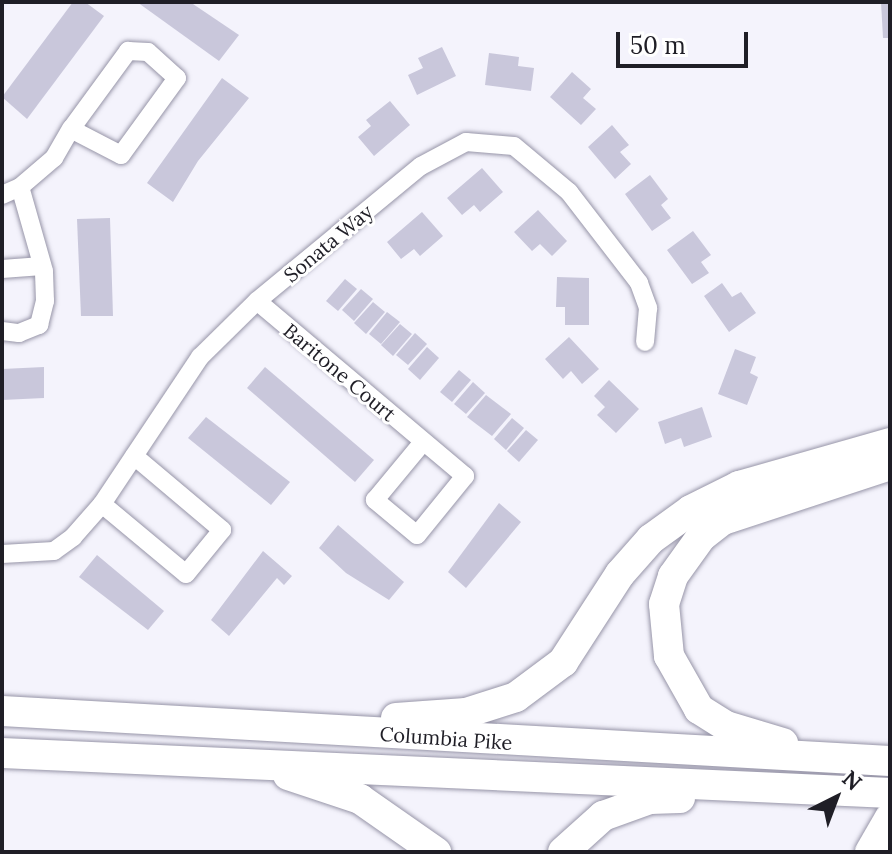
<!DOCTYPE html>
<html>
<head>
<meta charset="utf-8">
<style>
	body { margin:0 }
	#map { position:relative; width:892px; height:854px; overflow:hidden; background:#f4f3fc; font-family:Lora,serif }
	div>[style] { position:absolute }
	.building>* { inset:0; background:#c9c7db }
	.roads { filter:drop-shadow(0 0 2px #9795a8) drop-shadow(0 0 2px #9795a8) }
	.minor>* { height:18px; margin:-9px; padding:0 9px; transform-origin:9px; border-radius:9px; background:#fff }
	.primary>* { height:30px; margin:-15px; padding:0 15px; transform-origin:15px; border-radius:15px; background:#fff }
	.trunk>* { height:30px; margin:-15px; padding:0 15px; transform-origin:15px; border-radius:15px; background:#fff }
	span { translate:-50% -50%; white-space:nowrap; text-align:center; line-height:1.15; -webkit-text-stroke:6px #fff; paint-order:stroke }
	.street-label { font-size:20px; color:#1f1e26 }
	.frame { position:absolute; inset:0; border:4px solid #1f1e26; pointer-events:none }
	.north { position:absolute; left:796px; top:758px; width:80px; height:80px; -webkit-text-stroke:6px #fff; paint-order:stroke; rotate:42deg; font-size:22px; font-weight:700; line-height:32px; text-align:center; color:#1f1e26 }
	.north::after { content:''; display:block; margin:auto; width:28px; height:36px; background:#1f1e26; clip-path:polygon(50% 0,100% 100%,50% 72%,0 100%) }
	.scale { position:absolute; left:616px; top:32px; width:132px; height:36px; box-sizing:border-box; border:4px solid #1f1e26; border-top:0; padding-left:10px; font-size:24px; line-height:28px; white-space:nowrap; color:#1f1e26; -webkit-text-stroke:6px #fff; paint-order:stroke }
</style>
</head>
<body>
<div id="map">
	<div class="building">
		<i style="clip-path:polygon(73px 2px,85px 2px,104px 16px,27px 119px,2px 97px)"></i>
		<i style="clip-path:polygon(137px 2px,190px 2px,239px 35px,219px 61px)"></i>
		<i style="clip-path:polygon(881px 2px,890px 2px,890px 38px,883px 38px)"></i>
		<i style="clip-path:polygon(442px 47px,456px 76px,417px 95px,408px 75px,423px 68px,418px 58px)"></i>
		<i style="clip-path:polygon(489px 53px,519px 57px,518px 66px,534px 68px,531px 91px,485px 85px)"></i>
		<i style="clip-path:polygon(572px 72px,591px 89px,583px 98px,596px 109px,581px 125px,550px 97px)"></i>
		<i style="clip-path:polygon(222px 78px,249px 98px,198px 161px,173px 202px,147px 183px)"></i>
		<i style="clip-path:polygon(390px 101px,410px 125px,374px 156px,358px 137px,371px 126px,366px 120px)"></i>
		<i style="clip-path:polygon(612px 125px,629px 145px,620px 152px,631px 164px,615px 179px,588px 147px)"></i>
		<i style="clip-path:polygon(482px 168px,503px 192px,480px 212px,474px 205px,462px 215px,447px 198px)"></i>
		<i style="clip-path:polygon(650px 175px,668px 199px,661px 205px,671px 218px,652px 231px,625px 194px)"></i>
		<i style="clip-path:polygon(538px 210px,567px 241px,552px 256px,540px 244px,532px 251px,514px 232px)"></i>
		<i style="clip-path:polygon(422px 212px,443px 236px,420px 256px,414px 249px,401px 259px,387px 242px)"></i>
		<i style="clip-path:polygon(110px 218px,113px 316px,81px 316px,77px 219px)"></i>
		<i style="clip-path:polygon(693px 231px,711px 255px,701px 262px,709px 273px,692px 284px,667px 250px)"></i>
		<i style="clip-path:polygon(557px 277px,589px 278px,589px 325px,565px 325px,565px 307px,556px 307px)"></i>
		<i style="clip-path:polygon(345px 279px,357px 289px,338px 311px,326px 301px)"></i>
		<i style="clip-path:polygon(722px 283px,732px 297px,741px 292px,756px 313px,729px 332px,704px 296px)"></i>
		<i style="clip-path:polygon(361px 289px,373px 299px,354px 321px,342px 310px)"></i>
		<i style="clip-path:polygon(373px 302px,385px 312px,366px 334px,354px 323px)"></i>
		<i style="clip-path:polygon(387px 312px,400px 322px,381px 344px,369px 334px)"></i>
		<i style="clip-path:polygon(400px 324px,412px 334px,393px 356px,381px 345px)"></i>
		<i style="clip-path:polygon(415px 333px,427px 344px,408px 365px,396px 355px)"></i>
		<i style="clip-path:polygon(569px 337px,599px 369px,582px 384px,571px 371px,563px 379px,545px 359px)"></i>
		<i style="clip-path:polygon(427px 347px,439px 358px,420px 380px,408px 369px)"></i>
		<i style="clip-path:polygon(735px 349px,756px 357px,750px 373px,758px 377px,747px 405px,718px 394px)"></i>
		<i style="clip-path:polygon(44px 367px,44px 398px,2px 400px,2px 369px)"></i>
		<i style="clip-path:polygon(265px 367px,374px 460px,355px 482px,247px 388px)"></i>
		<i style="clip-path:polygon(459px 370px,471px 380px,452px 402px,440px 392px)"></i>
		<i style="clip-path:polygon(609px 380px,639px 409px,616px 433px,597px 415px,605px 407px,594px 396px)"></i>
		<i style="clip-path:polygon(473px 382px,485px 393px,466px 414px,454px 404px)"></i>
		<i style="clip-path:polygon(486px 395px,511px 414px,492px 436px,467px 417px)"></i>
		<i style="clip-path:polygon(702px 407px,712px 437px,684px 447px,681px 438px,665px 444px,658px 422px)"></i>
		<i style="clip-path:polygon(206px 417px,290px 482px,271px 505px,188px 438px)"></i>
		<i style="clip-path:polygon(512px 418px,524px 428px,506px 450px,494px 439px)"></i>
		<i style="clip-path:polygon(526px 430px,538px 440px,519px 462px,507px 451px)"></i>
		<i style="clip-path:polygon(499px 503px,521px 522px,466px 588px,448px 572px)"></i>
		<i style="clip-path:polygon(338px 525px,404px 582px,389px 600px,346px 573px,319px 548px)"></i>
		<i style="clip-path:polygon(263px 551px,292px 576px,284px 585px,277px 578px,229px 636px,211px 620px)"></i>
		<i style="clip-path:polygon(97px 555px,164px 611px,148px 630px,79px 577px)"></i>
	</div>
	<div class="roads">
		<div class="minor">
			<i style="left:2px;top:195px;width:20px;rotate:-24deg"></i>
			<i style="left:20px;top:187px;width:45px;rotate:-40.5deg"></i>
			<i style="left:54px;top:158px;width:34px;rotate:-60deg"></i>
			<i style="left:71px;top:129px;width:97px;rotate:-53.8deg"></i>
			<i style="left:128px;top:51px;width:20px;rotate:3deg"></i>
			<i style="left:148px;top:52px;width:39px;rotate:42deg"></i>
			<i style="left:177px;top:78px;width:95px;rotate:126deg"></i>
			<i style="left:121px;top:155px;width:56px;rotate:-152.5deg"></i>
			<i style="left:2px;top:269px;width:40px;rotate:-4.3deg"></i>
			<i style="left:257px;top:301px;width:272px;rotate:40.1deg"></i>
			<i style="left:465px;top:476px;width:76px;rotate:129.1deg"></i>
			<i style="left:417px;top:535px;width:55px;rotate:-140.2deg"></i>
			<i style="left:375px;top:500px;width:75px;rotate:-50.4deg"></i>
			<i style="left:2px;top:331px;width:17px;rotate:7deg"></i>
			<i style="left:19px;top:333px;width:22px;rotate:-22deg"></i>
			<i style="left:39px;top:325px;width:25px;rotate:-76deg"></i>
			<i style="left:45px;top:301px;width:30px;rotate:-92deg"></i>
			<i style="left:44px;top:271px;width:87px;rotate:-105.9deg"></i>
			<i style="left:102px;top:504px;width:109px;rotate:39.8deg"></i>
			<i style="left:186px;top:574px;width:57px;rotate:-50.7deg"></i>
			<i style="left:222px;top:530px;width:115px;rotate:-139.9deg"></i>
			<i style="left:2px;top:554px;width:52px;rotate:-3.3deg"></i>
			<i style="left:54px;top:551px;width:24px;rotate:-36deg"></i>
			<i style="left:73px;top:537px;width:44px;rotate:-48.7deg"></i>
			<i style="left:102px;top:504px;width:177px;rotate:-56.3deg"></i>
			<i style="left:200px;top:357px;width:80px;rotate:-44.5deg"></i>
			<i style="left:257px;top:301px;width:212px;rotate:-39.5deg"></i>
			<i style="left:421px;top:166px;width:51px;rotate:-28.1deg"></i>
			<i style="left:466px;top:142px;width:48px;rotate:4.8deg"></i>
			<i style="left:514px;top:146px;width:72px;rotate:39.9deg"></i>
			<i style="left:569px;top:192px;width:115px;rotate:52.4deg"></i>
			<i style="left:639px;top:283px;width:27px;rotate:70deg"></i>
			<i style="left:648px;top:308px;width:34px;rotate:95deg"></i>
		</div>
		<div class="primary">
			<i style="left:870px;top:852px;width:39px;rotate:-60deg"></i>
		</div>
		<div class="trunk">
			<i style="left:2px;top:711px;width:889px;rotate:3.22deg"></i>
			<i style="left:396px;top:718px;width:70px;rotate:-4.1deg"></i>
			<i style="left:466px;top:713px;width:52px;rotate:-17.7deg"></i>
			<i style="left:516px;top:697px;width:59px;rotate:-36.7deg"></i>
			<i style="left:563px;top:662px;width:105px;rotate:-57.1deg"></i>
			<i style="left:620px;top:574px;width:47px;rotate:-48.5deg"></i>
			<i style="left:651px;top:539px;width:49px;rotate:-35.9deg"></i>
			<i style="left:691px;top:510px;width:54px;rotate:-26.6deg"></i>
			<i style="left:739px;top:486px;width:157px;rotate:-15.9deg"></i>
			<i style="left:783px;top:743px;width:59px;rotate:-163.4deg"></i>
			<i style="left:726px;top:726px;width:32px;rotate:-148deg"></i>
			<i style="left:699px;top:709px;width:61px;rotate:-119.5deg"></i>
			<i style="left:669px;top:656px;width:52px;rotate:-95.5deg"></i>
			<i style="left:664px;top:604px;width:29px;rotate:-72deg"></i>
			<i style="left:673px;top:576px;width:48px;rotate:-54.3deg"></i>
			<i style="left:701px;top:537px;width:28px;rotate:-38deg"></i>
			<i style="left:723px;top:520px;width:176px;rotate:-18.2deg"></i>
			<i style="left:2px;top:753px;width:889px;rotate:2.58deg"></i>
			<i style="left:288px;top:775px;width:76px;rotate:18.4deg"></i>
			<i style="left:360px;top:799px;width:93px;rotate:34.9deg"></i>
			<i style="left:563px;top:852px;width:54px;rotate:-42deg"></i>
			<i style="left:603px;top:816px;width:50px;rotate:-19.9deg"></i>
			<i style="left:650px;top:799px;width:30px;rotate:-2deg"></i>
		</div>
	</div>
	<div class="street-label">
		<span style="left:328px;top:243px;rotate:-40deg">Sonata Way</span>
		<span style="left:340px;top:372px;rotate:40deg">Baritone Court</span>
		<span style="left:446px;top:738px;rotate:4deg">Columbia Pike</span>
	</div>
	<div class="frame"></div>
	<div class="north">N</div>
	<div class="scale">50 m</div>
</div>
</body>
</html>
